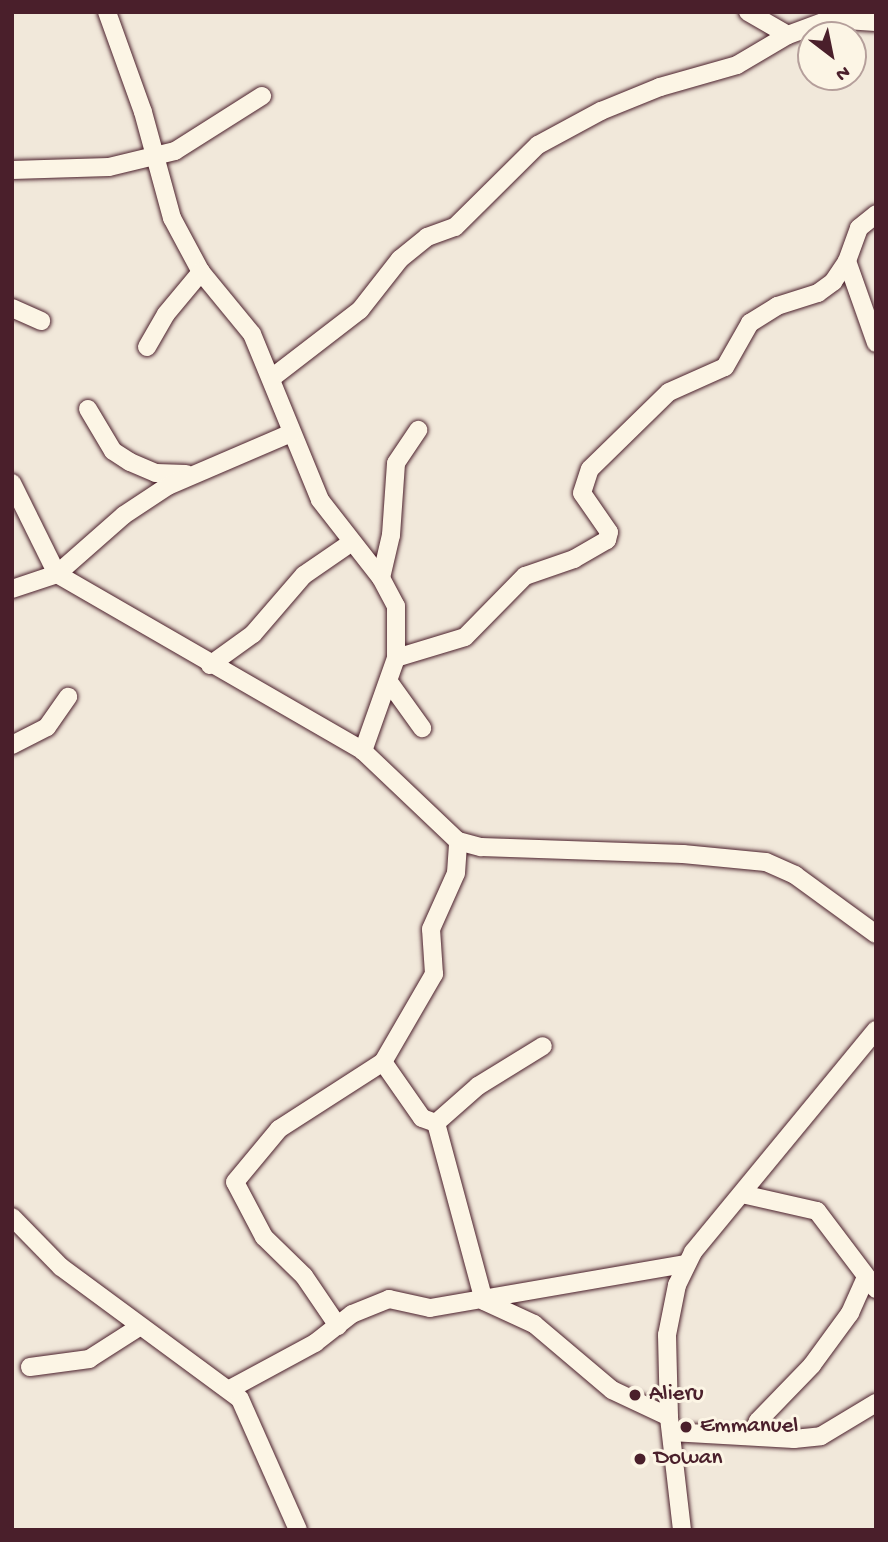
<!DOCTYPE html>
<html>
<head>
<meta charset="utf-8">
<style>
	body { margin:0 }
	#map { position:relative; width:888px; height:1542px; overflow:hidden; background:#f1e8da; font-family:"Gochi Hand",sans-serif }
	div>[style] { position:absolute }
	.roads { filter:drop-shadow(0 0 2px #4a1f2b) drop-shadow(0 0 2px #4a1f2b) }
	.minor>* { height:18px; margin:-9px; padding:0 9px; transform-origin:9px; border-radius:9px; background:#fcf5e5 }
	.dots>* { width:19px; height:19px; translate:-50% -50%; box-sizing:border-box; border:4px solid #fcf5e5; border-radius:50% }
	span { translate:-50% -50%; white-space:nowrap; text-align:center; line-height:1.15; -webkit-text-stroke:6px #fcf5e5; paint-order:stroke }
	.poi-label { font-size:23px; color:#4a1f2b }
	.left { translate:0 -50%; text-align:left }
	.frame { position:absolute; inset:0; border:14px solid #4a1f2b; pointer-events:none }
	.north { position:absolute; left:797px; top:21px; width:70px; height:70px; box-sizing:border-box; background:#fcf5e5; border:2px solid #b59f9b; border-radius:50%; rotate:148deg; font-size:19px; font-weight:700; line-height:28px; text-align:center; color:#4a1f2b }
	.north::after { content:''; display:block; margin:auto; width:24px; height:32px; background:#4a1f2b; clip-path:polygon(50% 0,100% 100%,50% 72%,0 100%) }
</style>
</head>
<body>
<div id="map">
	<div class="roads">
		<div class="minor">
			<i style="left:107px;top:12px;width:106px;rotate:70.2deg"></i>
			<i style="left:143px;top:112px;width:110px;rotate:74.7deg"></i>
			<i style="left:172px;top:218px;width:61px;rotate:61.8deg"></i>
			<i style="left:201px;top:272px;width:80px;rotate:50.6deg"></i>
			<i style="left:252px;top:334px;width:179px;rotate:67.7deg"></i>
			<i style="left:320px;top:500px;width:99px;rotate:52deg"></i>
			<i style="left:381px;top:578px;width:32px;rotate:62deg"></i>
			<i style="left:396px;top:606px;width:52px;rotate:90deg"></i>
			<i style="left:396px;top:658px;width:99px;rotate:109.5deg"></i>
			<i style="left:748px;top:12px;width:46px;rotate:29.9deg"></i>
			<i style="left:788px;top:35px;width:46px;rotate:-20.4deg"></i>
			<i style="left:831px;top:19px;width:45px;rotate:3.8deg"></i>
			<i style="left:12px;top:170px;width:97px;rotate:-1.8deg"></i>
			<i style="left:109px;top:167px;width:68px;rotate:-13.6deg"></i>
			<i style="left:175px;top:151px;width:103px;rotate:-32.3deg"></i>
			<i style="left:847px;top:261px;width:87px;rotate:70.5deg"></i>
			<i style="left:12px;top:308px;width:32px;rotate:24deg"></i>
			<i style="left:147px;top:347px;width:38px;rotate:-60deg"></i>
			<i style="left:166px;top:314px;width:55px;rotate:-50.2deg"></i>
			<i style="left:273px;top:377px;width:110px;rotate:-37.6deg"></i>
			<i style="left:360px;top:310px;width:65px;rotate:-51.9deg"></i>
			<i style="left:400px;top:259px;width:35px;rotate:-39deg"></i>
			<i style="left:427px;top:237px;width:30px;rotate:-20deg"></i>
			<i style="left:455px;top:227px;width:117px;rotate:-44.7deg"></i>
			<i style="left:538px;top:145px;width:72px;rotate:-28.4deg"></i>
			<i style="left:601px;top:111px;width:64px;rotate:-22.1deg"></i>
			<i style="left:660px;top:87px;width:80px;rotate:-15.9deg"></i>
			<i style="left:737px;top:65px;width:59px;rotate:-30.5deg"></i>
			<i style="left:88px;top:409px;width:49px;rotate:59.2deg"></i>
			<i style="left:113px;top:451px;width:20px;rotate:33deg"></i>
			<i style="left:130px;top:462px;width:28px;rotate:23deg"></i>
			<i style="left:156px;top:473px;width:30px;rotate:2deg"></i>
			<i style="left:12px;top:483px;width:102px;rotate:63.7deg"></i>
			<i style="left:57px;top:574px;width:354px;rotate:30deg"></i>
			<i style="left:363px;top:751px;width:131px;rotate:43.5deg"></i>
			<i style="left:458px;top:841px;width:24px;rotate:15deg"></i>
			<i style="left:481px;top:847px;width:202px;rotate:2deg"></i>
			<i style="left:683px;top:854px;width:83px;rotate:5.5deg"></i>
			<i style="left:766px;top:862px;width:32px;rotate:24deg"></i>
			<i style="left:795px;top:875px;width:100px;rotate:36.1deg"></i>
			<i style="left:381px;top:578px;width:44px;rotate:-76.9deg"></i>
			<i style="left:391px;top:535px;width:72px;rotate:-86deg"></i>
			<i style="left:396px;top:463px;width:40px;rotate:-56deg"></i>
			<i style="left:12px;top:589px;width:47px;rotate:-18.4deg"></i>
			<i style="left:57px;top:574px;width:89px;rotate:-41.4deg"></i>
			<i style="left:124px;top:515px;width:53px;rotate:-33.4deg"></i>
			<i style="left:168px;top:486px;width:134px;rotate:-23.3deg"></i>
			<i style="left:396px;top:658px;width:72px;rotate:-16.9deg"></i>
			<i style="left:465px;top:637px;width:86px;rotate:-45.5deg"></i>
			<i style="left:525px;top:576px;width:52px;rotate:-19.1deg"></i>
			<i style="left:574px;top:559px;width:38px;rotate:-30deg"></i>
			<i style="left:607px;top:540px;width:8px;rotate:-76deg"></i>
			<i style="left:609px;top:532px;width:47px;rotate:-124.7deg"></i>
			<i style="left:582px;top:493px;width:25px;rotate:-72deg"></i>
			<i style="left:590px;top:469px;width:110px;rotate:-44.3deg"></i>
			<i style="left:669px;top:392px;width:61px;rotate:-24.1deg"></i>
			<i style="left:725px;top:367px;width:51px;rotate:-60.4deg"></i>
			<i style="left:750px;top:323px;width:32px;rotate:-32deg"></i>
			<i style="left:777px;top:306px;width:43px;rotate:-17.6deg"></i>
			<i style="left:818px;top:293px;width:19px;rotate:-36deg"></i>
			<i style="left:833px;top:282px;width:25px;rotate:-56deg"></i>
			<i style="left:847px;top:261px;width:35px;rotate:-70deg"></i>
			<i style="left:859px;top:228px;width:22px;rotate:-39deg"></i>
			<i style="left:210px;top:665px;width:53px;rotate:-35.8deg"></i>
			<i style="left:253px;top:634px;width:78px;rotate:-49.2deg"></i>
			<i style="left:304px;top:575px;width:58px;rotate:-34.5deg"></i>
			<i style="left:389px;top:682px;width:57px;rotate:54.3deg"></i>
			<i style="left:12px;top:745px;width:39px;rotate:-27deg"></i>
			<i style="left:47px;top:727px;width:37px;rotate:-55deg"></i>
			<i style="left:383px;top:1062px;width:68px;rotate:55.1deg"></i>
			<i style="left:422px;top:1118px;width:15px;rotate:20deg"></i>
			<i style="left:436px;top:1123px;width:184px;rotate:74.9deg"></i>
			<i style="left:484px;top:1301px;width:55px;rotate:24.7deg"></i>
			<i style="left:534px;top:1324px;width:102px;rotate:40.2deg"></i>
			<i style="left:612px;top:1390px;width:63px;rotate:25.3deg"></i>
			<i style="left:436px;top:1123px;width:56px;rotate:-41.4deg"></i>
			<i style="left:478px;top:1086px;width:76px;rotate:-31.6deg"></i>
			<i style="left:742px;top:1194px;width:77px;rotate:12.8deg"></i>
			<i style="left:817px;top:1211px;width:98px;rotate:52.9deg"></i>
			<i style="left:12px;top:1217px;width:70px;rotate:45.6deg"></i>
			<i style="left:61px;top:1267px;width:222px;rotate:36.4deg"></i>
			<i style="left:240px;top:1399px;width:143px;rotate:66.1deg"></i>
			<i style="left:338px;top:1326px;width:60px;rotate:-124.2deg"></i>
			<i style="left:304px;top:1276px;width:56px;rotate:-135.7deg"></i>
			<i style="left:264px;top:1237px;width:62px;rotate:-117.8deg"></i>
			<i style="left:235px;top:1182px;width:69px;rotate:-50.3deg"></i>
			<i style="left:279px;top:1129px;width:124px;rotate:-32.8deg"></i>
			<i style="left:383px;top:1062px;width:102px;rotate:-59.9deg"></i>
			<i style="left:434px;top:974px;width:45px;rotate:-93.8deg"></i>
			<i style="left:431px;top:929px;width:61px;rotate:-65.9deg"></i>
			<i style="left:456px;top:873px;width:32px;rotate:-86deg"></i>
			<i style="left:30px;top:1367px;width:60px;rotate:-7.7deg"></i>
			<i style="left:89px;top:1359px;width:59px;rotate:-32.6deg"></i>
			<i style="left:230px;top:1389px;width:97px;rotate:-28.4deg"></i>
			<i style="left:315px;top:1343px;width:47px;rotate:-38.1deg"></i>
			<i style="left:352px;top:1314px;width:40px;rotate:-22deg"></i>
			<i style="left:389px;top:1299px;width:42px;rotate:12.4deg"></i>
			<i style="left:430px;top:1308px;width:260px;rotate:-9.8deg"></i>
			<i style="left:671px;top:1432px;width:123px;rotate:3.3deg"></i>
			<i style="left:794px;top:1439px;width:27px;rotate:-6deg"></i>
			<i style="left:821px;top:1436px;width:64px;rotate:-31deg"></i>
			<i style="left:752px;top:1434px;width:14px;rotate:-65deg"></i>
			<i style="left:758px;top:1421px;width:78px;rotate:-46deg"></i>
			<i style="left:812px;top:1365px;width:64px;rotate:-53.8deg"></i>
			<i style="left:850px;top:1313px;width:36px;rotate:-66deg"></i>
			<i style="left:682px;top:1530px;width:114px;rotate:-96.6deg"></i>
			<i style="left:669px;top:1417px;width:82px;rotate:-91.4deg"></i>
			<i style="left:667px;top:1335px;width:51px;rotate:-78.7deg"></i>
			<i style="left:677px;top:1285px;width:37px;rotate:-64deg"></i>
			<i style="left:693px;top:1252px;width:288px;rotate:-50.5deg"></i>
		</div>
	</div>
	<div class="dots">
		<i style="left:635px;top:1395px;background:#4a1f2b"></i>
		<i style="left:686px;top:1427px;background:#4a1f2b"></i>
		<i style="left:640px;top:1459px;background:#4a1f2b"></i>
	</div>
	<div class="poi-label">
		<span class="left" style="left:649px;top:1395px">Alieru</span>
		<span class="left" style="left:700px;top:1427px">Emmanuel</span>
		<span class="left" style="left:654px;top:1459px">Dowan</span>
	</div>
	<div class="frame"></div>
	<div class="north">N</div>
</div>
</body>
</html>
